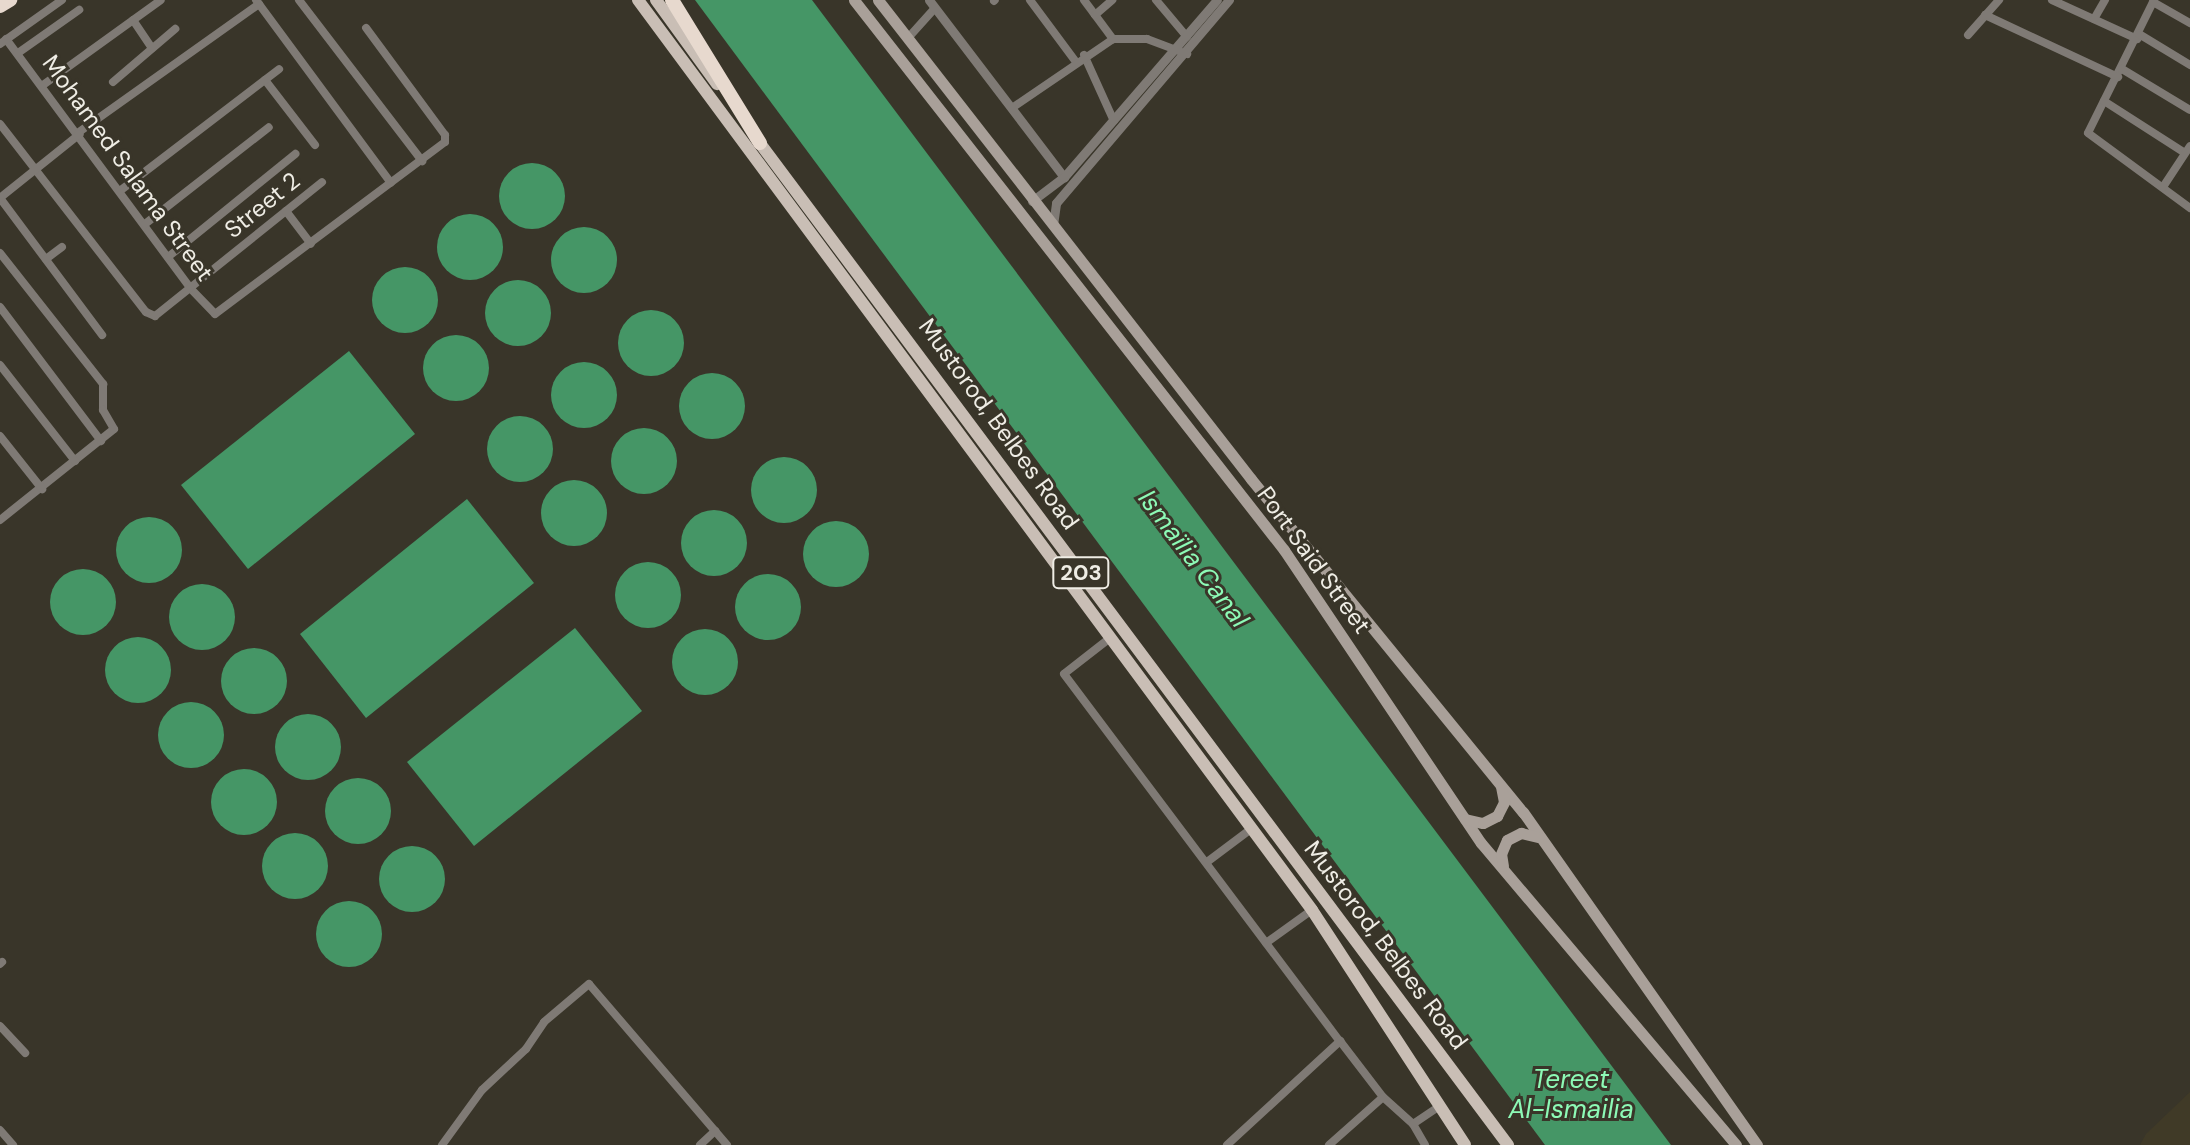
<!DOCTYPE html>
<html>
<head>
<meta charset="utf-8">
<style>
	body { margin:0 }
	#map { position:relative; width:2190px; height:1145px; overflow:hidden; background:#393529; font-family:"DM Sans",sans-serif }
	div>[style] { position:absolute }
	.built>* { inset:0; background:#403a27 }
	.water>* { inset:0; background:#459666 }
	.round { border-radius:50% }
	.minor>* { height:8px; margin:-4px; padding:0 4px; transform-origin:4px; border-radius:4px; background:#7f7a75 }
	.tertiary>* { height:9px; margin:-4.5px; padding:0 4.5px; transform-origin:4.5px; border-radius:4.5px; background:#7f7a75 }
	.secondary>* { height:11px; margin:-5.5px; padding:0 5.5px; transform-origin:5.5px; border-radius:5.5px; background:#a9a099 }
	.primary>* { height:12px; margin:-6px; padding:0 6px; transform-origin:6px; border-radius:6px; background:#c9beb5 }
	.motorway>* { height:14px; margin:-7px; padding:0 7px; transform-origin:7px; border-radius:7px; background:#e7d9ce }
	span { translate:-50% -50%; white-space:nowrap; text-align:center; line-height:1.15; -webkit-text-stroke:6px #393529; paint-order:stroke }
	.shield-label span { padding:2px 6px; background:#393529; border:2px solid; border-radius:6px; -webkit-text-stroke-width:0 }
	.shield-label { font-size:22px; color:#efede5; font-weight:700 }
	.street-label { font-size:24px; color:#efede5 }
	.water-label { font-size:26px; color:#8dfab6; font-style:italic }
</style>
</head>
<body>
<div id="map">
	<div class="built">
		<i style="clip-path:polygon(2190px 1092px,2190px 1145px,2140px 1145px,2146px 1134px)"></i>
	</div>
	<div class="water">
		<i style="clip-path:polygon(695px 0,812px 0,1671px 1145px,1545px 1145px)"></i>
		<i class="round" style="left:499px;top:163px;width:66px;height:66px"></i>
		<i class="round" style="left:437px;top:214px;width:66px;height:66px"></i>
		<i class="round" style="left:551px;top:227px;width:66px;height:66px"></i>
		<i class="round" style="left:372px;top:267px;width:66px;height:66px"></i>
		<i class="round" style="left:485px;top:280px;width:66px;height:66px"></i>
		<i class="round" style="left:618px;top:310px;width:66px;height:66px"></i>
		<i class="round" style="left:423px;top:335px;width:66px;height:66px"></i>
		<i style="clip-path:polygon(349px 351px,415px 434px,248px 569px,181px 485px)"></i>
		<i class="round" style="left:551px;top:362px;width:66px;height:66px"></i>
		<i class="round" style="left:679px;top:373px;width:66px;height:66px"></i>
		<i class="round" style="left:487px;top:416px;width:66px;height:66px"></i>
		<i class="round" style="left:611px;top:428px;width:66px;height:66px"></i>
		<i class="round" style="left:751px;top:457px;width:66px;height:66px"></i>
		<i class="round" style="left:541px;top:480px;width:66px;height:66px"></i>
		<i style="clip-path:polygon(467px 499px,534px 583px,366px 718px,300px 634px)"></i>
		<i class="round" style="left:681px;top:510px;width:66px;height:66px"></i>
		<i class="round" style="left:116px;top:517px;width:66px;height:66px"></i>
		<i class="round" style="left:803px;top:521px;width:66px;height:66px"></i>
		<i class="round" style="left:615px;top:562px;width:66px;height:66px"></i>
		<i class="round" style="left:50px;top:569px;width:66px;height:66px"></i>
		<i class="round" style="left:735px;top:574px;width:66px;height:66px"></i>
		<i class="round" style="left:169px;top:584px;width:66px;height:66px"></i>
		<i style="clip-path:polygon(575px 628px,642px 711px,474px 846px,407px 762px)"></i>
		<i class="round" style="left:672px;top:629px;width:66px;height:66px"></i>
		<i class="round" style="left:105px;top:637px;width:66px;height:66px"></i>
		<i class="round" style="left:221px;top:648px;width:66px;height:66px"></i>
		<i class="round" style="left:158px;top:702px;width:66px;height:66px"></i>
		<i class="round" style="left:275px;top:714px;width:66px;height:66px"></i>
		<i class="round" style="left:211px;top:769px;width:66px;height:66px"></i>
		<i class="round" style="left:325px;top:778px;width:66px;height:66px"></i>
		<i class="round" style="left:262px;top:833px;width:66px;height:66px"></i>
		<i class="round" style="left:379px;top:846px;width:66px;height:66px"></i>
		<i class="round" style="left:316px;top:901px;width:66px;height:66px"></i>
	</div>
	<div class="minor">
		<i style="left:256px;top:0;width:227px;rotate:53.6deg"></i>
		<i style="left:299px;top:0;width:203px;rotate:52.6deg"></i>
		<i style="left:1030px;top:0;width:77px;rotate:53.4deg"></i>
		<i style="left:1084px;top:0;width:49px;rotate:53.4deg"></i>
		<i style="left:1156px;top:0;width:48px;rotate:50deg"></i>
		<i style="left:2052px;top:0;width:94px;rotate:24.6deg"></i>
		<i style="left:2154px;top:0;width:148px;rotate:116.4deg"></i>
		<i style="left:2088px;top:133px;width:127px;rotate:36.3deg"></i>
		<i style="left:994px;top:1px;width:1px;rotate:-45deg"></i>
		<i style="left:2153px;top:2px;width:43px;rotate:29.6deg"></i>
		<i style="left:1095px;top:15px;width:23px;rotate:-41deg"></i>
		<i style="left:1985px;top:15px;width:147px;rotate:25deg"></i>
		<i style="left:2094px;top:19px;width:22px;rotate:-60deg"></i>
		<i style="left:133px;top:20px;width:34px;rotate:56deg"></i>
		<i style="left:2139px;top:34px;width:60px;rotate:31.3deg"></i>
		<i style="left:1968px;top:35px;width:47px;rotate:-48.5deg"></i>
		<i style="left:908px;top:38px;width:40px;rotate:-48deg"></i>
		<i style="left:6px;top:39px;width:310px;rotate:53.5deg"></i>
		<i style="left:190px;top:288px;width:36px;rotate:46deg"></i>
		<i style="left:215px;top:314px;width:287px;rotate:-36.8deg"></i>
		<i style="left:445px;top:142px;width:7px;rotate:-90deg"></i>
		<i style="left:445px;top:135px;width:133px;rotate:-126.4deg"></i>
		<i style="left:0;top:44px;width:76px;rotate:-35.4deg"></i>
		<i style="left:18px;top:53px;width:75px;rotate:-35.2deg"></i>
		<i style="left:1084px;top:55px;width:72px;rotate:65.6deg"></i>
		<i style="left:2122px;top:69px;width:79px;rotate:31.1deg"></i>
		<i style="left:265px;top:80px;width:82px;rotate:52.4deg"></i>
		<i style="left:113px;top:82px;width:82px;rotate:-40.5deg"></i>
		<i style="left:43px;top:85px;width:145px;rotate:-35.8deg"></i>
		<i style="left:2104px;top:101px;width:96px;rotate:32.7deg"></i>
		<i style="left:1012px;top:108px;width:122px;rotate:-34.3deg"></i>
		<i style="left:1113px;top:39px;width:34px"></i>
		<i style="left:1147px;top:39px;width:43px;rotate:20.6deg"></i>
		<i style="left:0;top:124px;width:238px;rotate:52.2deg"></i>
		<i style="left:146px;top:312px;width:10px;rotate:24deg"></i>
		<i style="left:155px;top:316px;width:214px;rotate:-38.7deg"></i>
		<i style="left:79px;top:132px;width:221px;rotate:-35.4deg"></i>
		<i style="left:2163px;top:187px;width:49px;rotate:-56.6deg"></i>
		<i style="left:121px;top:190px;width:199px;rotate:-37.4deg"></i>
		<i style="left:0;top:198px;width:171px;rotate:53.3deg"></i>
		<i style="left:0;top:198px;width:102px;rotate:-38.7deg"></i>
		<i style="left:286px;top:211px;width:41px;rotate:52.9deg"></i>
		<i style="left:145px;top:224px;width:157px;rotate:-38deg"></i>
		<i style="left:0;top:253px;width:167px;rotate:51.8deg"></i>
		<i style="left:103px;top:384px;width:26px;rotate:90deg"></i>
		<i style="left:103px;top:410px;width:22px;rotate:60deg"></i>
		<i style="left:114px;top:429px;width:146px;rotate:141.4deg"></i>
		<i style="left:168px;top:257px;width:164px;rotate:-39deg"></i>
		<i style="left:46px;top:259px;width:20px;rotate:-37deg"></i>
		<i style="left:0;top:307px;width:168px;rotate:53deg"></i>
		<i style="left:0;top:365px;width:122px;rotate:52deg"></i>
		<i style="left:0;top:436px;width:68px;rotate:51.6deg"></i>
		<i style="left:1110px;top:638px;width:58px;rotate:142deg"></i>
		<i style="left:1064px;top:674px;width:459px;rotate:53.1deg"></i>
		<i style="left:1340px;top:1041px;width:71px;rotate:52.5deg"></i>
		<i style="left:1383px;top:1097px;width:40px;rotate:42deg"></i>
		<i style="left:1413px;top:1124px;width:24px;rotate:60deg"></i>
		<i style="left:1207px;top:862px;width:55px;rotate:-36.9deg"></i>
		<i style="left:1266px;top:943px;width:57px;rotate:-35.7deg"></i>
		<i style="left:0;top:964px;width:3px;rotate:-45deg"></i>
		<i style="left:0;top:1026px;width:37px;rotate:47deg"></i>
		<i style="left:1413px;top:1124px;width:30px;rotate:-34deg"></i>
		<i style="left:0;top:1130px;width:20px;rotate:49deg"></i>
		<i style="left:442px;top:1145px;width:68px;rotate:-54deg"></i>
		<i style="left:482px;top:1090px;width:60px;rotate:-43deg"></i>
		<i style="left:526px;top:1049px;width:32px;rotate:-56deg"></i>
		<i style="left:544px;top:1022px;width:59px;rotate:-40.2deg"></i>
		<i style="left:589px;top:984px;width:212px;rotate:49.4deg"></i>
		<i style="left:700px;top:1145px;width:21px;rotate:-43deg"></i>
		<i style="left:1227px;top:1145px;width:154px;rotate:-42.6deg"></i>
		<i style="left:1329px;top:1145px;width:72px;rotate:-41.6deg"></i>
	</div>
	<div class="tertiary">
		<i style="left:929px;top:0;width:223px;rotate:52.7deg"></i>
		<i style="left:1032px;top:201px;width:40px;rotate:-37deg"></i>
		<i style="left:1064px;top:177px;width:234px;rotate:-49.2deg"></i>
		<i style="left:1053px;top:225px;width:22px;rotate:-82deg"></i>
		<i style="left:1056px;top:203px;width:267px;rotate:-49.6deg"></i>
	</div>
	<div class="secondary">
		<i style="left:854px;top:0;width:698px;rotate:51.98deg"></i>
		<i style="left:1284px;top:550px;width:353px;rotate:56.1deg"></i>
		<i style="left:1481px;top:843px;width:395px;rotate:49.8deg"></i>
		<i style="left:878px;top:0;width:607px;rotate:52.09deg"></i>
		<i style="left:1251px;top:479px;width:430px;rotate:50.8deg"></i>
		<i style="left:1523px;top:812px;width:407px;rotate:54.9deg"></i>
		<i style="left:1465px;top:819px;width:18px;rotate:13deg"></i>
		<i style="left:1483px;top:823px;width:16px;rotate:-27deg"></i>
		<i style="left:1497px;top:816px;width:16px;rotate:-63deg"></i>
		<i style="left:1504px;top:802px;width:15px;rotate:-101deg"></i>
		<i style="left:1503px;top:866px;width:12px;rotate:-99deg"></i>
		<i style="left:1501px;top:854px;width:15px;rotate:-67deg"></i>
		<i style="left:1507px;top:840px;width:16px;rotate:-27deg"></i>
		<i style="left:1521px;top:833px;width:18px;rotate:13deg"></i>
	</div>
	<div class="primary">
		<i style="left:638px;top:0;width:1132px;rotate:53.47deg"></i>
		<i style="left:1312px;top:910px;width:280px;rotate:56.9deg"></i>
		<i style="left:656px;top:0;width:104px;rotate:54deg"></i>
		<i style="left:756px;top:138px;width:1257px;rotate:53.25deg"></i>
	</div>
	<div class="motorway">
		<i style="left:672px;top:0;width:168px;rotate:58.4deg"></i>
		<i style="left:0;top:6px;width:12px;rotate:-31deg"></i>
	</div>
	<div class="shield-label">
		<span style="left:1081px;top:573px">203</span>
	</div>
	<div class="street-label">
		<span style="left:128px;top:168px;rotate:54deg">Mohamed Salama Street</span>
		<span style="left:262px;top:205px;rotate:-39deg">Street 2</span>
		<span style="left:999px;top:424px;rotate:54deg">Mustorod, Belbes Road</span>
		<span style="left:1314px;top:560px;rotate:54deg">Port Said Street</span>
		<span style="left:1386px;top:945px;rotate:53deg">Mustorod, Belbes Road</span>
	</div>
	<div class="water-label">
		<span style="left:1193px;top:559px;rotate:53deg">Ismaïlia Canal</span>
		<span style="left:1571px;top:1095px">Tereet<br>Al-Ismailia</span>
	</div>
</div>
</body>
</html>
